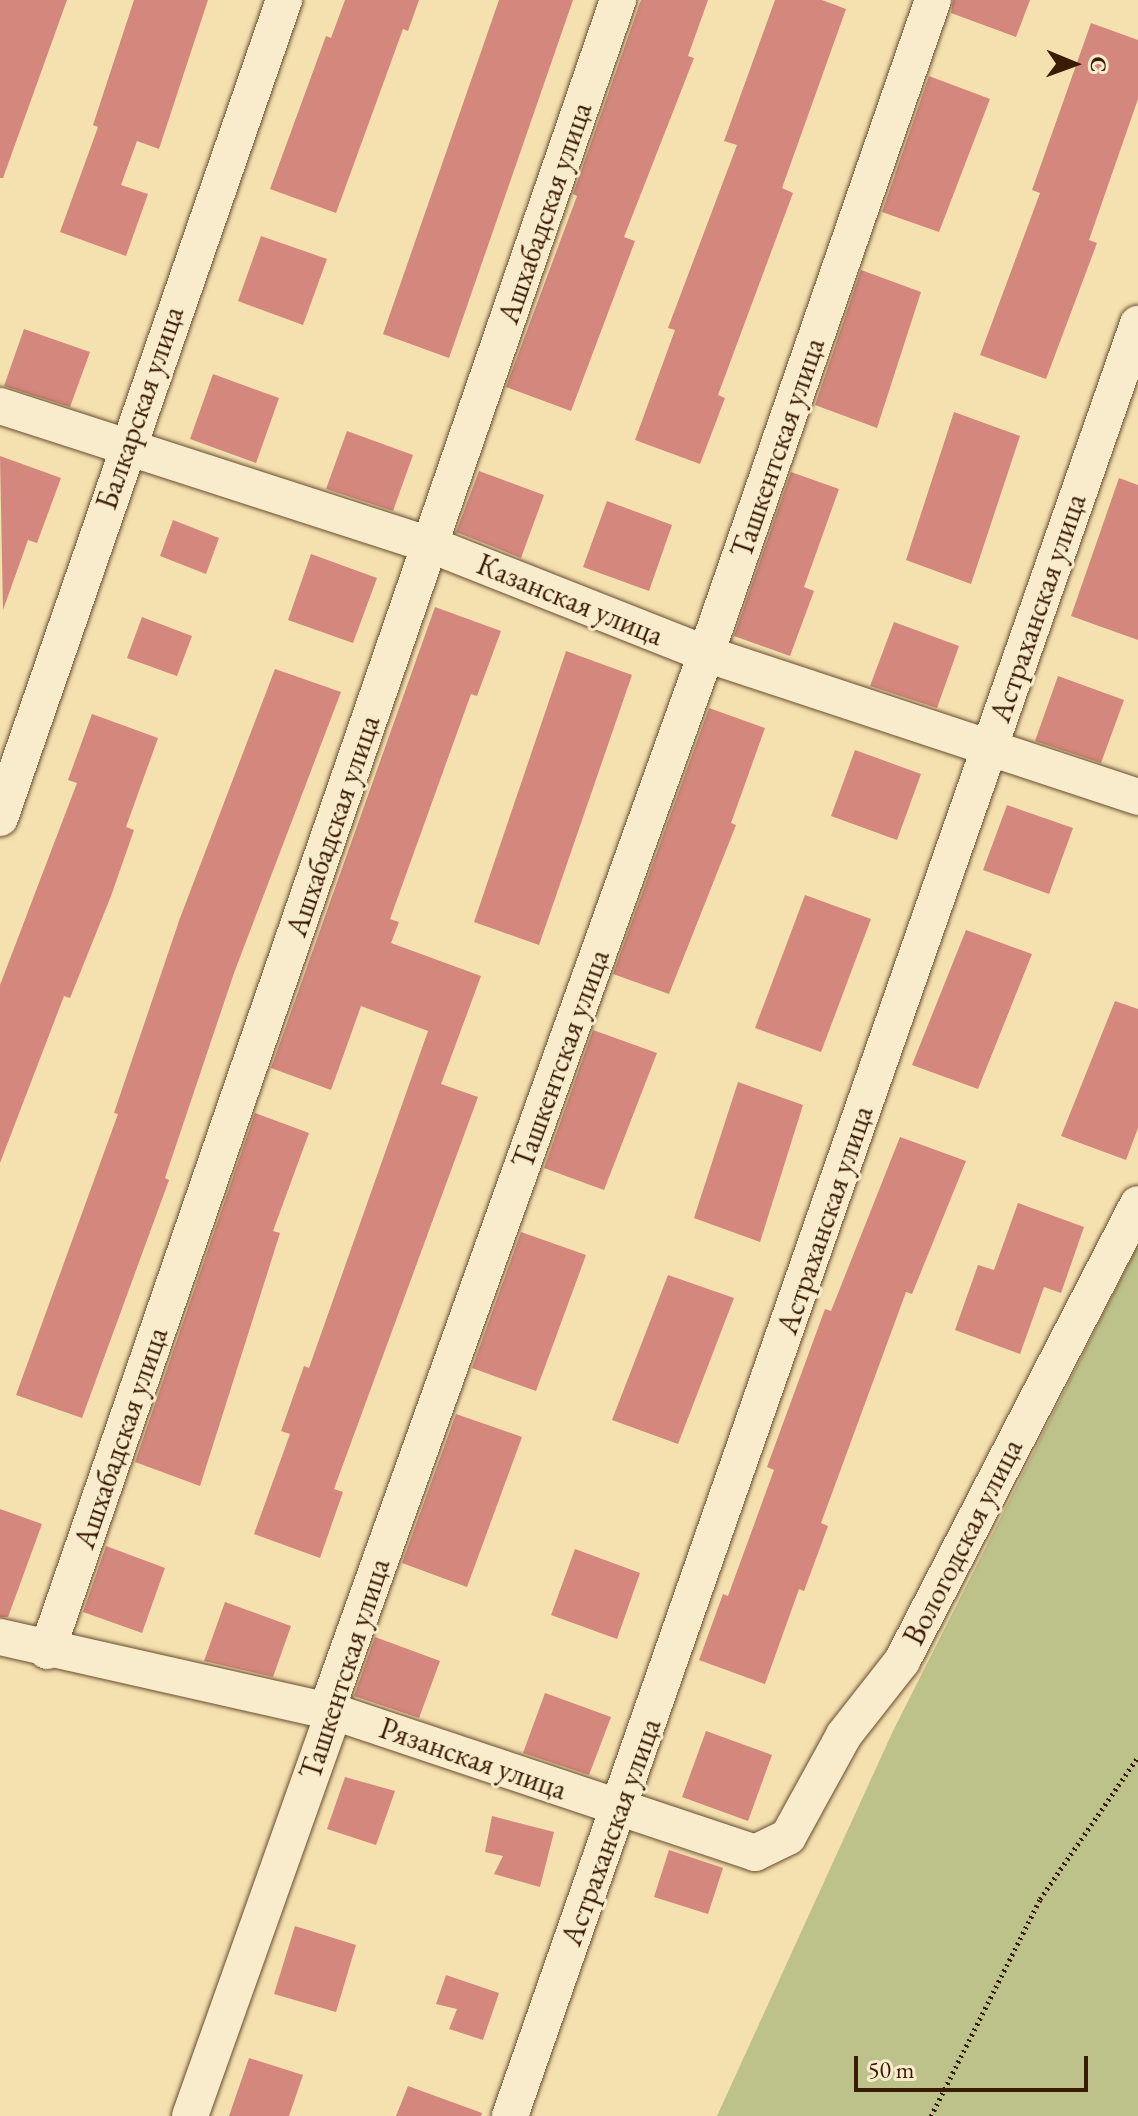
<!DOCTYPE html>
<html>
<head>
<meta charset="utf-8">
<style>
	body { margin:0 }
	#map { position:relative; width:1138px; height:2116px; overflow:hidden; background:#f5e1b0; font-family:"EB Garamond",serif }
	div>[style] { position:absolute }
	.green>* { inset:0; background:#bdc28a }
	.building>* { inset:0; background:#d4877c }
	.path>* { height:5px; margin-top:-2.5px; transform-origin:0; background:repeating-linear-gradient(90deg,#3a1b04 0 2px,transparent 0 6px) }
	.roads { filter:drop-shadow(0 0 2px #694c2f) drop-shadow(0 0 2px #694c2f) }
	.minor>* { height:36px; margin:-18px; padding:0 18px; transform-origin:18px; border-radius:18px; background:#f8eccc }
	span { translate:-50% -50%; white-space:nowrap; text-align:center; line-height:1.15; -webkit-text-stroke:6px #f8eccc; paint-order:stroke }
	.street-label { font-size:30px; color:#3a1b04 }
	.north { position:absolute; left:1034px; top:24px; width:80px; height:80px; -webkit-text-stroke:6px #f8eccc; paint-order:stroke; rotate:91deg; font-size:22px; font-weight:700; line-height:32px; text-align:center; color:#3a1b04 }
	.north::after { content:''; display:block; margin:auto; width:28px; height:36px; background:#3a1b04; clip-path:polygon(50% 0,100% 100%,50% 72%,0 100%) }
	.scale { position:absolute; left:854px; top:2056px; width:234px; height:36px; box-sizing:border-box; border:4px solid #3a1b04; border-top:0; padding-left:10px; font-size:24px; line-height:28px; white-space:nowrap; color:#3a1b04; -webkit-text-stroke:6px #f8eccc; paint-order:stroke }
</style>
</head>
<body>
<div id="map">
	<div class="green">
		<i style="clip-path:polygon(1138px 1245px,1138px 2116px,717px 2116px,893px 1731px)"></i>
	</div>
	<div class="building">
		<i style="clip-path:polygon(0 0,67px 0,3px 178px,0 178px)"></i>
		<i style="clip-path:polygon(134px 0,208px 0,159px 149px,137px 141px,121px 185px,148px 194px,126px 256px,60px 232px,98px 127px,93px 125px)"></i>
		<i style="clip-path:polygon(345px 0,419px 0,408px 31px,403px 29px,336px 213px,270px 189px,326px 36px,331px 38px)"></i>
		<i style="clip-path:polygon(499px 0,573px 0,449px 358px,383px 334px)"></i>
		<i style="clip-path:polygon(641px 0,708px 0,688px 56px,694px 58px,624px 237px,635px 241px,571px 411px,506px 387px,577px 196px,573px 194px)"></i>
		<i style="clip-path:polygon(775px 0,822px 0,846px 9px,782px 188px,793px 193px,718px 395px,725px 398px,700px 464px,635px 440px,675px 330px,668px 328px,737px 145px,724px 141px)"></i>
		<i style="clip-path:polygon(953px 0,1030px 0,1016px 37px,951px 13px)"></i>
		<i style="clip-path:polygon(1091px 23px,1138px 40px,1138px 99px,1089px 240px,1097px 243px,1046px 379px,980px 355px,1040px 193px,1032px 190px)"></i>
		<i style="clip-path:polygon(929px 76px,990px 99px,939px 232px,882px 212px)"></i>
		<i style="clip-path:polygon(261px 236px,327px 259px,303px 325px,238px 301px)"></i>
		<i style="clip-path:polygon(861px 270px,921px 292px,877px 428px,815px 405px)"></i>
		<i style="clip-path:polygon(24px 329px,90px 352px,70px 407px,4px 386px)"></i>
		<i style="clip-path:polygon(213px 374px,279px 398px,256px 463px,190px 439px)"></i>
		<i style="clip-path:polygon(954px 412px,1020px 436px,971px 584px,906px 560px)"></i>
		<i style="clip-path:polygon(347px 431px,413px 455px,393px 511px,326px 489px)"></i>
		<i style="clip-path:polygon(0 456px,61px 478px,37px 543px,28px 540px,3px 610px)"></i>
		<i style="clip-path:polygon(479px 471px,544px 495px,521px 558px,456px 532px)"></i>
		<i style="clip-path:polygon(791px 472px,839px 489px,804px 587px,814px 591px,790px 656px,734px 636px)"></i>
		<i style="clip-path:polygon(1119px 478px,1138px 485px,1138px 640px,1071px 616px)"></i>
		<i style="clip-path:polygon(607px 501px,672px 525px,649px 591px,583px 567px)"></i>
		<i style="clip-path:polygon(173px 520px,219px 538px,206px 574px,160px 556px)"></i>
		<i style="clip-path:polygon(311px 554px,377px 578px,353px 643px,288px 620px)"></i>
		<i style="clip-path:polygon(435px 607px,501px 631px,477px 696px,471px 694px,390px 919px,399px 922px,391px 943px,481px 976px,441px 1084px,478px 1097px,334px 1489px,343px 1492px,320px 1558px,254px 1534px,290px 1434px,281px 1431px,304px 1366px,309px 1368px,428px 1031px,361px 1006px,331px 1090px,271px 1068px)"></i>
		<i style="clip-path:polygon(142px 617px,192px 636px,177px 676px,127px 658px)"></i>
		<i style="clip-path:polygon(894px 622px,959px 646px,937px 708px,870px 686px)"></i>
		<i style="clip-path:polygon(566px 651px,632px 675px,539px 945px,474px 922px)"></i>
		<i style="clip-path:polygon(275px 669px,341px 692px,234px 973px,165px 1178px,169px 1180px,82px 1418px,16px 1395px,118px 1114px,114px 1113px,180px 918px)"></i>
		<i style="clip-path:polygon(1058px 676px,1124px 700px,1101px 763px,1035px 741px)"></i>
		<i style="clip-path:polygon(709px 708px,765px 728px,731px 823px,736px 825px,669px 994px,613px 974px)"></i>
		<i style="clip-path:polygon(92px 714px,158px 738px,126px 827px,134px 830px,111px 896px,70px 998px,64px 996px,0 1163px,0 985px,77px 783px,68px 780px)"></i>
		<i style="clip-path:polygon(855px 750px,921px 774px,897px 840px,831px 816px)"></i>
		<i style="clip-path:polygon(1007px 805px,1073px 828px,1049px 894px,983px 870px)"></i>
		<i style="clip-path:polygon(805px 895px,871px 919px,821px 1052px,755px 1028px)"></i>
		<i style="clip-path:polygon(966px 930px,1032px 954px,978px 1089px,912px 1065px)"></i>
		<i style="clip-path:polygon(1115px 1001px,1138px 1009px,1138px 1128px,1126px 1160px,1061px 1136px)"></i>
		<i style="clip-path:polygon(593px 1030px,657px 1053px,604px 1190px,544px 1168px)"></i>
		<i style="clip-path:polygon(738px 1082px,803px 1105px,760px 1242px,694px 1218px)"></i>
		<i style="clip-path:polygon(255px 1113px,309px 1133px,273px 1231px,280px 1233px,200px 1486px,135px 1462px)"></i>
		<i style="clip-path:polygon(900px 1137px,966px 1161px,912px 1294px,906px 1292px,821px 1523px,828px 1526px,804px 1591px,799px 1589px,765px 1684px,699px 1660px,723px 1594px,728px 1596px,774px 1470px,767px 1467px,825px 1309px,831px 1311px)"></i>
		<i style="clip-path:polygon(1018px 1203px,1084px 1227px,1061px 1293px,1044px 1287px,1020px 1354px,955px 1330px,978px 1265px,994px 1270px)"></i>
		<i style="clip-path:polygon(521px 1232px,586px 1255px,536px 1391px,472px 1368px)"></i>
		<i style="clip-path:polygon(668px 1275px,734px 1298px,678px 1444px,612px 1420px)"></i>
		<i style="clip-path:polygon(456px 1414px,522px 1437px,467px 1587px,402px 1563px)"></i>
		<i style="clip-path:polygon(0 1509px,42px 1524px,8px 1617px,0 1617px)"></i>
		<i style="clip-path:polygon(106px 1546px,165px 1568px,142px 1633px,83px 1612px)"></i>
		<i style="clip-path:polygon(575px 1549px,640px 1573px,617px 1639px,551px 1615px)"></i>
		<i style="clip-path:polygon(225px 1602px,291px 1626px,273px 1677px,204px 1661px)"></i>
		<i style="clip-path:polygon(375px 1637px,440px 1661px,419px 1718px,354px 1696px)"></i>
		<i style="clip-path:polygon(545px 1693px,611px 1717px,589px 1775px,523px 1753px)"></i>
		<i style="clip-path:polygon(706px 1731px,772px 1755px,748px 1821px,682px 1797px)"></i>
		<i style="clip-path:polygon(345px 1777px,395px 1791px,376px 1845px,327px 1829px)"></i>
		<i style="clip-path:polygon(492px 1816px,554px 1832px,540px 1887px,494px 1874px,503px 1856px,485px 1852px)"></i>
		<i style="clip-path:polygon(669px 1850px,723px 1868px,708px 1914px,654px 1897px)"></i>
		<i style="clip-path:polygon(295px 1926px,356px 1945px,336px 2012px,274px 1994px)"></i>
		<i style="clip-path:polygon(446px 1975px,499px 1993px,483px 2040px,449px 2029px,457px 2009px,436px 2004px)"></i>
		<i style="clip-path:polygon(249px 2058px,303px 2075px,289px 2116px,229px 2116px)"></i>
		<i style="clip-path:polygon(408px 2086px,482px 2113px,481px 2116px,396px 2116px)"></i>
	</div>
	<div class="path">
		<i style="left:931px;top:2116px;width:243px;rotate:-63.3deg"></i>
		<i style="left:1040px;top:1899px;width:173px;rotate:-55.4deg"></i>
	</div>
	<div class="roads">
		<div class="minor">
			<i style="left:0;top:406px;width:453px;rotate:17.9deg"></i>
			<i style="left:431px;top:545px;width:296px;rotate:21.6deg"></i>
			<i style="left:706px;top:654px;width:455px;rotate:18.3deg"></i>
			<i style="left:0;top:818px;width:866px;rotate:-70.85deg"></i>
			<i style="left:0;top:1637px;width:342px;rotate:12.7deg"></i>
			<i style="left:334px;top:1712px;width:444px;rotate:18.5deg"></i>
			<i style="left:755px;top:1853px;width:37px;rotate:-26deg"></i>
			<i style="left:788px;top:1837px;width:116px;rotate:-61.2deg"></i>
			<i style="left:844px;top:1735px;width:94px;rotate:-51.9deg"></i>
			<i style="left:902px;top:1661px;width:514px;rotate:-62.69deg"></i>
			<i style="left:47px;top:1651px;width:1747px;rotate:-70.92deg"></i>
			<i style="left:190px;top:2116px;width:429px;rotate:-70.4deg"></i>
			<i style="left:334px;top:1712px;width:17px;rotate:-97deg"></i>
			<i style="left:332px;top:1695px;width:1106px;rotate:-70.24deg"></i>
			<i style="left:706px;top:654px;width:692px;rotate:-70.86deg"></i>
			<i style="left:510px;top:2116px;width:1899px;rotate:-70.69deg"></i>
		</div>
	</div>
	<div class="street-label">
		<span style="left:545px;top:213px;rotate:-71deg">Ашхабадская улица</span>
		<span style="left:140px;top:408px;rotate:-71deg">Балкарская улица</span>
		<span style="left:778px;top:448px;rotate:-71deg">Ташкентская улица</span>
		<span style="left:570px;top:600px;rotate:22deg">Казанская улица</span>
		<span style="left:1038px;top:608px;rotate:-71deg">Астраханская улица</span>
		<span style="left:333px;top:826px;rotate:-71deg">Ашхабадская улица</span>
		<span style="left:561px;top:1059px;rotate:-70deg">Ташкентская улица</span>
		<span style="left:825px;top:1220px;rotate:-71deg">Астраханская улица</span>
		<span style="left:121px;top:1438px;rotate:-71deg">Ашхабадская улица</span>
		<span style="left:963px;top:1542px;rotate:-63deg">Вологодская улица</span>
		<span style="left:345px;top:1669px;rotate:-72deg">Ташкентская улица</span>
		<span style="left:473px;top:1759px;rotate:19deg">Рязанская улица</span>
		<span style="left:611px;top:1832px;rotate:-70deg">Астраханская улица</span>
	</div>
	<div class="north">С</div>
	<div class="scale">50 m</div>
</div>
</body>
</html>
